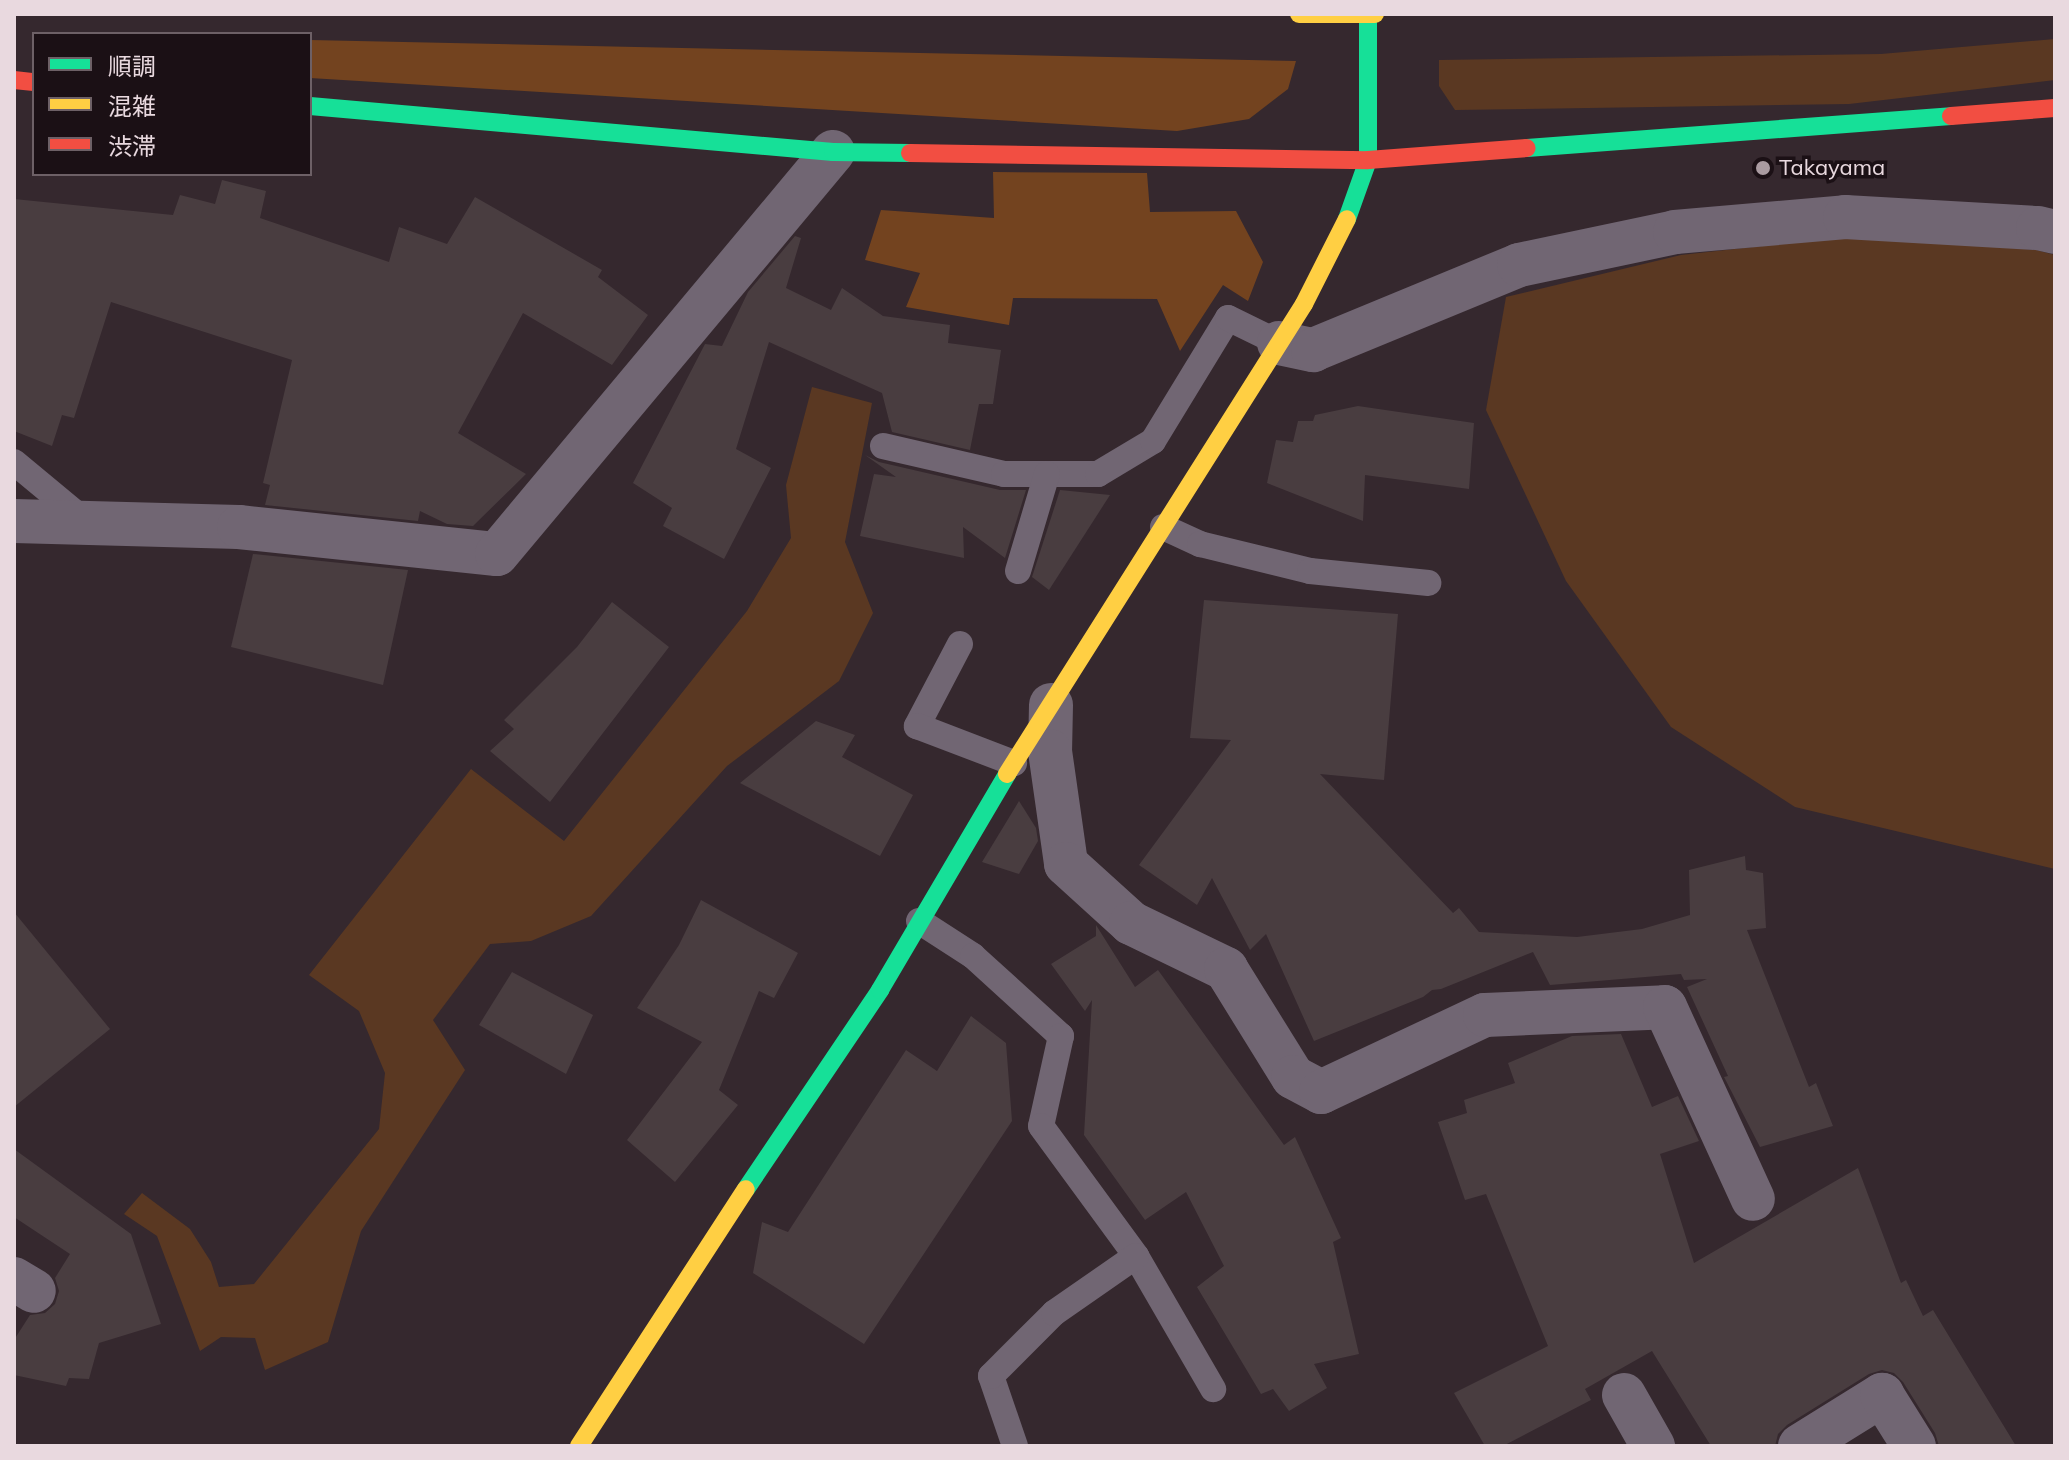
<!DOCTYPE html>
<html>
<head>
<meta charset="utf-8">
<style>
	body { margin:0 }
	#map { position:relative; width:2069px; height:1460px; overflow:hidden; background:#35282e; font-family:Mulish,"Noto Sans JP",sans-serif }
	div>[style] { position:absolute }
	.green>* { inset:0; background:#5a3822 }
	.forest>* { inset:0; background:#73431f }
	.building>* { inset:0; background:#493d40 }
	.lane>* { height:26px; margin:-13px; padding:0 13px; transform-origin:13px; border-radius:13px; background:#716673 }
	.street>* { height:44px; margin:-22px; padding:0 22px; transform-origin:22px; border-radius:22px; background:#716673 }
	.fast>* { height:18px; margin:-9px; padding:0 9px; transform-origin:9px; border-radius:9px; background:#16e098 }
	.slow>* { height:18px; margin:-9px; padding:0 9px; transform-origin:9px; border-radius:9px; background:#ffcf43 }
	.jam>* { height:18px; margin:-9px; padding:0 9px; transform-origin:9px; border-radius:9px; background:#f24e42 }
	.slow-bridge>* { height:18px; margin:-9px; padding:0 9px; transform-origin:9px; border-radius:9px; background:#ffcf43 }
	.dots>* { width:22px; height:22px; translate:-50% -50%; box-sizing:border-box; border:4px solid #1b1015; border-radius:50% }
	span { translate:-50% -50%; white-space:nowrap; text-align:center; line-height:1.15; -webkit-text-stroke:7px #1b1015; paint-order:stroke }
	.poi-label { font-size:22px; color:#e9d9df }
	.left { translate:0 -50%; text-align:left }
	.frame { position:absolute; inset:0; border:16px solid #e9d9df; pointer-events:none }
	.legend { position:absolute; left:32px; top:32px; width:280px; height:144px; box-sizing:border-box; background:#1b1015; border:2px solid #6d6066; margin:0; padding:10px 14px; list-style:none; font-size:24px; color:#e9d9df }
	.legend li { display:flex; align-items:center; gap:16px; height:40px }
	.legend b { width:40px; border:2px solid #6d6066 }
</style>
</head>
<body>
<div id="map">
	<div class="green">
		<i style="clip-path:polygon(2055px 39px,2055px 80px,1849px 104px,1455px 110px,1439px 86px,1439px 60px,1881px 54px)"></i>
		<i style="clip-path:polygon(1851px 236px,2036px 250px,2055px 255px,2055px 869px,1795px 807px,1671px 727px,1566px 581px,1486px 410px,1506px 297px,1681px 255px)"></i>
		<i style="clip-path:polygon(812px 387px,872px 403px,845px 542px,873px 613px,839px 681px,727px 766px,591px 916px,531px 941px,490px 944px,433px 1020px,465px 1070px,361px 1231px,328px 1342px,265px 1370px,255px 1338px,221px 1337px,200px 1351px,157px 1236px,124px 1214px,142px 1193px,190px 1229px,211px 1262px,219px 1287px,254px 1284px,379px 1129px,385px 1073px,359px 1011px,309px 975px,471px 769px,564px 841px,747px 611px,791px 538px,786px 485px)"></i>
	</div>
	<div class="forest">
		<i style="clip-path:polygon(310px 40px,1296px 61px,1288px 89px,1249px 119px,1177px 131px,310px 78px)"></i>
		<i style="clip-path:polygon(993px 172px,1147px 173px,1150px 212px,1236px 211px,1263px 262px,1248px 301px,1223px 285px,1180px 351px,1157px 299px,1013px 298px,1009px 325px,906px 307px,920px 273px,865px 260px,881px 210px,994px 218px)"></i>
	</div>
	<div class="building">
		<i style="clip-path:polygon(222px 180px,266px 191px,260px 218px,389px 262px,399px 227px,447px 244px,475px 197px,602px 270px,598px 277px,648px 315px,612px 365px,523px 313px,458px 433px,526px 474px,473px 526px,447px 524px,420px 511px,418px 521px,265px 505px,270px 485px,263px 483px,292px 360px,111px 302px,74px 418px,62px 415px,52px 446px,14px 431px,14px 199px,173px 215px,180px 195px,215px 204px)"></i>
		<i style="clip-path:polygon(795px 236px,801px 238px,786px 288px,831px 310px,842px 288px,883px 316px,950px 325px,948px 343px,1001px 350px,993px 404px,979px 404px,970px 450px,892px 432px,882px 393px,769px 342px,736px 449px,771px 468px,724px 559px,663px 526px,672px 508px,633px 483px,705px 344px,722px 346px,748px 292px)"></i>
		<i style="clip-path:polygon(1358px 406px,1474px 423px,1469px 489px,1365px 475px,1363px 521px,1267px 483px,1276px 440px,1293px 442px,1298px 421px,1313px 421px,1315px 415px)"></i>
		<i style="clip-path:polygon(865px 455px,879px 462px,1000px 490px,1026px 490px,1005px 558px,963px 527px,964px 558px,860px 536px,874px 474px,896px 477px)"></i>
		<i style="clip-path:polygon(1060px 490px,1110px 495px,1049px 590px,1032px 577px)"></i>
		<i style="clip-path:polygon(253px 554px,408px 570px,383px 685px,231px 647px)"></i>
		<i style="clip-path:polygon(1204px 600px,1398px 614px,1384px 780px,1320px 774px,1453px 913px,1459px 908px,1479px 932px,1577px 937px,1642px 929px,1690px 915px,1689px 870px,1745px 856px,1746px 870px,1763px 873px,1766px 928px,1747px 930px,1809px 1087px,1816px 1083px,1833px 1126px,1760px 1147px,1724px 1077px,1728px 1076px,1687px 987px,1707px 979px,1684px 980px,1681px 974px,1550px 985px,1533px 952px,1441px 989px,1432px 990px,1423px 997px,1314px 1041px,1266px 934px,1250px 950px,1212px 878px,1197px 905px,1139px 865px,1231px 740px,1190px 738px)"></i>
		<i style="clip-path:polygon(612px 602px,669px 647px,550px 802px,490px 751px,514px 729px,504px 720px,577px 647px)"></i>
		<i style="clip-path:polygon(816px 721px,855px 735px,842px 757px,913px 795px,880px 856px,740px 783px)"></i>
		<i style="clip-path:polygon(1019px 801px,1036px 828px,1038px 841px,1019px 874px,982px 862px)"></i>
		<i style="clip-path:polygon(701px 900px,798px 953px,774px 998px,759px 991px,719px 1090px,738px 1105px,675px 1182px,627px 1140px,702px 1042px,637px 1008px,679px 945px)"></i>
		<i style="clip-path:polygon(14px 912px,110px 1029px,14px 1107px)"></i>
		<i style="clip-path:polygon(1096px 925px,1135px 987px,1158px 970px,1284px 1145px,1295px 1137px,1341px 1238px,1333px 1242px,1359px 1354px,1314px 1364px,1327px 1388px,1289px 1411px,1273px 1389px,1261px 1394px,1197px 1287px,1224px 1266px,1186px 1192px,1145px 1220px,1084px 1135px,1092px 1000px,1085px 1011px,1051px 964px,1096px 936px)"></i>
		<i style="clip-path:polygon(512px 972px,593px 1015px,566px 1074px,479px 1025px)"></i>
		<i style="clip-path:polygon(971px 1016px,1006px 1043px,1012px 1121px,864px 1344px,753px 1273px,762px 1222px,788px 1232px,906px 1050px,937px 1071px)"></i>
		<i style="clip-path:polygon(1621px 1034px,1652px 1107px,1678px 1096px,1699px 1141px,1660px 1154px,1694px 1263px,1858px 1168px,1901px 1283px,1906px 1280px,1923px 1316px,1933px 1310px,2016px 1446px,1939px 1446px,1935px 1433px,1903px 1382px,1894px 1373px,1882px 1370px,1869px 1374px,1787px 1425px,1778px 1434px,1775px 1446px,1711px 1446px,1652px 1351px,1585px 1389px,1591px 1400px,1503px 1446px,1485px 1446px,1454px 1393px,1548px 1346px,1486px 1194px,1465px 1200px,1438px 1122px,1467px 1113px,1464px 1100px,1515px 1083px,1508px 1063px,1572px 1036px)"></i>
		<i style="clip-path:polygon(14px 1149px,131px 1234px,161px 1324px,99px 1343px,89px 1379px,69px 1378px,66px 1386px,14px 1375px,14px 1340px,30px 1315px,45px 1313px,55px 1304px,59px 1291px,55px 1278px,70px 1254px,14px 1217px)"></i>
	</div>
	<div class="lane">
		<i style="left:883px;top:446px;width:124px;rotate:13deg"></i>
		<i style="left:1004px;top:474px;width:94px"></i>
		<i style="left:1098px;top:474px;width:64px;rotate:-31deg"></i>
		<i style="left:1153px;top:441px;width:144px;rotate:-58.6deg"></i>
		<i style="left:1228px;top:318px;width:57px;rotate:26.1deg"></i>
		<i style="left:14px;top:462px;width:92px;rotate:39.7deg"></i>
		<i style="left:1163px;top:527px;width:41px;rotate:24.7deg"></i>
		<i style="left:1200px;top:544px;width:113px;rotate:13.8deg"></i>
		<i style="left:1310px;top:571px;width:119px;rotate:5.8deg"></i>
		<i style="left:1018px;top:571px;width:101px;rotate:-73.4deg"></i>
		<i style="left:960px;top:644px;width:93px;rotate:117.7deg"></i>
		<i style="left:917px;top:726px;width:104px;rotate:20.9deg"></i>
		<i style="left:919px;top:921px;width:64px;rotate:32.9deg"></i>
		<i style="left:973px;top:956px;width:119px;rotate:42.3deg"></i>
		<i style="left:1061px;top:1036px;width:92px;rotate:102.5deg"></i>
		<i style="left:1041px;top:1126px;width:161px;rotate:53.8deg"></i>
		<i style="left:1136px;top:1256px;width:154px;rotate:59.9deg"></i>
		<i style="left:1015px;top:1446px;width:74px;rotate:-108.9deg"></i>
		<i style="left:991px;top:1376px;width:89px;rotate:-45deg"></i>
		<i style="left:1054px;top:1313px;width:100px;rotate:-34.8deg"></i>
	</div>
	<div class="street">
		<i style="left:1279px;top:343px;width:35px;rotate:12deg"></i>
		<i style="left:1313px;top:350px;width:223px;rotate:-22.4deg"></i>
		<i style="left:1519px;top:265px;width:159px;rotate:-11.9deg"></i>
		<i style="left:1675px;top:232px;width:171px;rotate:-5deg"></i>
		<i style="left:1845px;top:217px;width:193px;rotate:3.3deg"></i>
		<i style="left:2038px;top:228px;width:17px;rotate:13deg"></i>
		<i style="left:14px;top:521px;width:225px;rotate:1.5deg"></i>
		<i style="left:239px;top:527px;width:259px;rotate:6deg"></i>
		<i style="left:497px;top:554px;width:524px;rotate:-50.11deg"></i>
		<i style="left:1051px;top:705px;width:46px;rotate:91.2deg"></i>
		<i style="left:1050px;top:751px;width:114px;rotate:81.9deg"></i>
		<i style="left:1066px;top:864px;width:88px;rotate:42.2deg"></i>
		<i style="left:1131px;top:923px;width:106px;rotate:25.8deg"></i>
		<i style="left:1226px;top:969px;width:127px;rotate:58.2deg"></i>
		<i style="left:1293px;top:1077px;width:32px;rotate:28deg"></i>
		<i style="left:1321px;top:1092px;width:181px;rotate:-25.2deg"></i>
		<i style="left:1485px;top:1015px;width:180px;rotate:-2.5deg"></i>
		<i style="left:1665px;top:1007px;width:211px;rotate:65.4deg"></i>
		<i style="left:14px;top:1279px;width:23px;rotate:31deg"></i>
		<i style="left:1624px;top:1395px;width:59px;rotate:60.4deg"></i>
		<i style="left:1800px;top:1446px;width:97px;rotate:-31.9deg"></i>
		<i style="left:1882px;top:1395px;width:60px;rotate:57.9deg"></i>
	</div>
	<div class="fast">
		<i style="left:310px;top:106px;width:525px;rotate:5.03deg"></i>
		<i style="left:833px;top:152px;width:77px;rotate:0.7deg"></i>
		<i style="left:1527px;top:148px;width:425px;rotate:-4.3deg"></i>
		<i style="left:1347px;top:219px;width:63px;rotate:-70.4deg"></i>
		<i style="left:1368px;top:160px;width:146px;rotate:-90deg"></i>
		<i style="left:746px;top:1189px;width:240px;rotate:-56deg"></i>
		<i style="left:880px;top:990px;width:251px;rotate:-59.5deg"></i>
	</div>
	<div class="slow">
		<i style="left:1007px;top:774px;width:556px;rotate:-57.71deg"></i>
		<i style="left:1304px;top:304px;width:95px;rotate:-63.2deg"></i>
		<i style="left:579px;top:1446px;width:306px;rotate:-57deg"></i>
	</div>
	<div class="jam">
		<i style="left:14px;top:80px;width:20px;rotate:6deg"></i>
		<i style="left:1951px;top:116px;width:104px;rotate:-4.4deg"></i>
		<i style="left:910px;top:153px;width:458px;rotate:0.9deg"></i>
		<i style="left:1368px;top:160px;width:159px;rotate:-4.3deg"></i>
	</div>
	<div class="slow-bridge">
		<i style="left:1299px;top:14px;width:76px"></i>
	</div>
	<div class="dots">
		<i style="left:1763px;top:168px;background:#aa9ba1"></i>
	</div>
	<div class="poi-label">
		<span class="left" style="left:1779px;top:168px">Takayama</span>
	</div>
	<div class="frame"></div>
	<ul class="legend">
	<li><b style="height:10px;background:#16e098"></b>順調</li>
	<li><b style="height:10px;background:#ffcf43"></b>混雑</li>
	<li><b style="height:10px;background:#f24e42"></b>渋滞</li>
	</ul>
</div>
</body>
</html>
